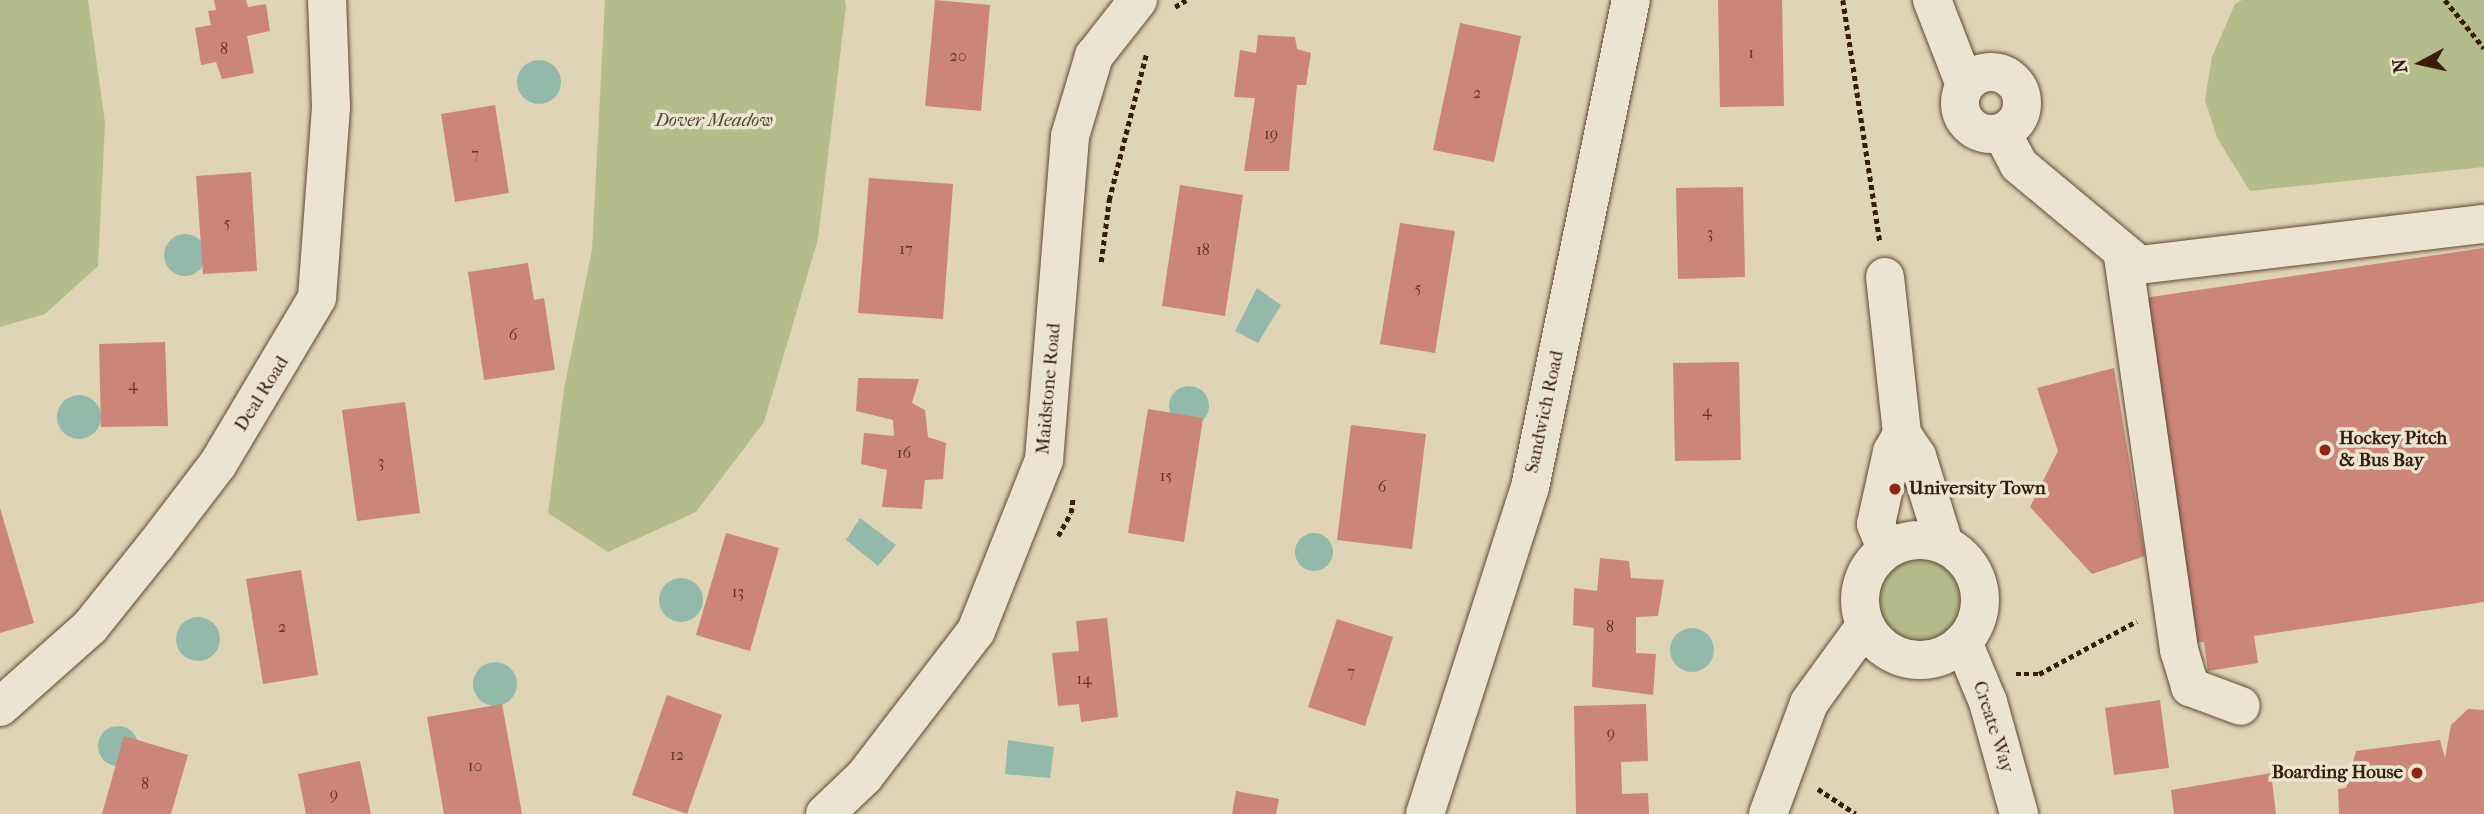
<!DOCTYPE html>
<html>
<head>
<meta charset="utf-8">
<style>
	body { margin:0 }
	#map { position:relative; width:2484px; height:814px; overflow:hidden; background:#dfd5b6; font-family:"IM FELL French Canon",serif }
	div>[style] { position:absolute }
	.green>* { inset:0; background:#b5bc8c }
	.round { border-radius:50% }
	.water>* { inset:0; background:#93b9ab }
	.building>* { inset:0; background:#cb8579 }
	.path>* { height:4.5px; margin-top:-2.25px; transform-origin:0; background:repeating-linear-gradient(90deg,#391c0b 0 5px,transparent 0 8.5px) }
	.roads { filter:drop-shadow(0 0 2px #624a36) drop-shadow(0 0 2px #624a36) }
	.minor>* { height:38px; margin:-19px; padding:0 19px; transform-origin:19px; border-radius:19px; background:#eae4d0 }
	.minor>.ring { margin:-19px; padding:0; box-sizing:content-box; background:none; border:38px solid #eae4d0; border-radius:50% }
	.dots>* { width:19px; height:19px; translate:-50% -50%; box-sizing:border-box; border:4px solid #eae4d0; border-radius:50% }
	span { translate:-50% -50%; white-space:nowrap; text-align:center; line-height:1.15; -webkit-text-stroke:7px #eae4d0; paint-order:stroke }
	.number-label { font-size:16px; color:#5e3626 }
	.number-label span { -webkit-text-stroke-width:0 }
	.park-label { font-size:19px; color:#58442b; font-style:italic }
	.street-label { font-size:19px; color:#391c0b }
	.poi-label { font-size:19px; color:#391c0b; font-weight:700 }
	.left { translate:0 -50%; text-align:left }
	.right { translate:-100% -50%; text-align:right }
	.north { position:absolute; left:2386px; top:28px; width:70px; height:70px; -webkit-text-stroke:5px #eae4d0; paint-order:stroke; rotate:262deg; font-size:19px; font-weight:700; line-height:28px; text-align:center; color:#391c0b }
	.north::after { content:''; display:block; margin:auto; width:24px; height:32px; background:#391c0b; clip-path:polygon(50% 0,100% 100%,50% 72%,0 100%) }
</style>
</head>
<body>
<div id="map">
	<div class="green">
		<i style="clip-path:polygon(0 0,88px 0,105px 123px,98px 266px,45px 314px,0 327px)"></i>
		<i style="clip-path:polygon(605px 0,845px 0,846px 6px,818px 239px,764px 422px,696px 512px,608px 552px,548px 513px,564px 389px,592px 250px)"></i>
		<i style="clip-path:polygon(2242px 0,2484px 0,2484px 167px,2250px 191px,2217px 138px,2205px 100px,2212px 57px,2235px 4px)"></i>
		<i class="round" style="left:1876px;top:557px;width:86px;height:86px"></i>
	</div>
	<div class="water">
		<i class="round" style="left:517px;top:60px;width:44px;height:44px"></i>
		<i class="round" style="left:164px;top:234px;width:42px;height:42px"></i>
		<i style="clip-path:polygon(1257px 288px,1281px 305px,1258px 343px,1235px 331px)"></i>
		<i class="round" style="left:1169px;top:386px;width:40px;height:40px"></i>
		<i class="round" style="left:57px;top:395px;width:44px;height:44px"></i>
		<i style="clip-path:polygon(860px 518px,896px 545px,878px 566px,846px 540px)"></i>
		<i class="round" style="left:1295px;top:533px;width:38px;height:38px"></i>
		<i class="round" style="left:659px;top:578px;width:44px;height:44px"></i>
		<i class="round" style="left:176px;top:617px;width:44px;height:44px"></i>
		<i class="round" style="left:1670px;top:628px;width:44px;height:44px"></i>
		<i class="round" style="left:473px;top:662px;width:44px;height:44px"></i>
		<i class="round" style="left:98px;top:726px;width:40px;height:40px"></i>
		<i style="clip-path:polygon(1008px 740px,1054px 747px,1050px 778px,1005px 774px)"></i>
	</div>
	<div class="building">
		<i style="clip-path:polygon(214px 0,246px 0,248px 7px,266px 4px,270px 31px,247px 36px,254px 73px,222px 79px,216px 62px,201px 65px,195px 28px,211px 25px,208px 11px,216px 10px)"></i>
		<i style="clip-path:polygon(935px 0,990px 5px,981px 111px,925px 106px)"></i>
		<i style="clip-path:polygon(1718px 0,1782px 0,1784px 106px,1720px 107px)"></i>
		<i style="clip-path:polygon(1460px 23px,1521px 36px,1494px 162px,1433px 150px)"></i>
		<i style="clip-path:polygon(1258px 35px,1295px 37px,1297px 49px,1311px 53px,1306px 85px,1297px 85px,1289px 171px,1244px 171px,1255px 98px,1234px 97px,1240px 50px,1256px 53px)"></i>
		<i style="clip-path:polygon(495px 105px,509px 193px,455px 202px,441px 114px)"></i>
		<i style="clip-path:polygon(251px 172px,257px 271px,203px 274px,196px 176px)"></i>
		<i style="clip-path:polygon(869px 178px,953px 184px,943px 319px,858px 313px)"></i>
		<i style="clip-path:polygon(1180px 185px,1243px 195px,1225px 316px,1162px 306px)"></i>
		<i style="clip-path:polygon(1743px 187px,1745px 277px,1678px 279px,1676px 188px)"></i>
		<i style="clip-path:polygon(1400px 223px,1455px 231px,1435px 353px,1380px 344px)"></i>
		<i style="clip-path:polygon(2484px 248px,2484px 602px,2254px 636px,2258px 663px,2208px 671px,2204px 642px,2195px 643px,2144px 298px)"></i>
		<i style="clip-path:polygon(528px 263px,534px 300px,544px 298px,555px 370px,484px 380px,468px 272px)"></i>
		<i style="clip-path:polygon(165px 342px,168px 426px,101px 427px,99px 344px)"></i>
		<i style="clip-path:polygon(1739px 362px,1741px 460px,1675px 461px,1673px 363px)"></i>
		<i style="clip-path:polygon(2114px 368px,2145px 556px,2092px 574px,2030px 507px,2058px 451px,2037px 388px)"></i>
		<i style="clip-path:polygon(858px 378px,919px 379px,912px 403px,925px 410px,928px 437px,946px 443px,943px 479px,925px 480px,922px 509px,882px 507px,887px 470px,861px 464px,864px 433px,894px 436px,893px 420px,856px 411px)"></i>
		<i style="clip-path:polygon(405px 402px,420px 513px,357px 521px,342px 410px)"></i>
		<i style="clip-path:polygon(1148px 409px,1203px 418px,1184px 542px,1128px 533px)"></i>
		<i style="clip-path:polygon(1351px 425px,1426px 434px,1412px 549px,1337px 540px)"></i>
		<i style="clip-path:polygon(0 508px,34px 623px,0 633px)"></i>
		<i style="clip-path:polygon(726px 533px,779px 548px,750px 651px,696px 635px)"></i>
		<i style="clip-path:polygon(1600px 558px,1629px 561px,1631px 578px,1664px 580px,1658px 616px,1636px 617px,1636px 653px,1656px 654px,1653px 695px,1592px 687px,1594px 628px,1573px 625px,1574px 588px,1597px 591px)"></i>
		<i style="clip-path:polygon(301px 570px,318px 675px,263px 684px,246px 579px)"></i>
		<i style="clip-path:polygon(1107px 618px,1118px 717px,1081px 722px,1079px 704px,1058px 706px,1052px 653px,1079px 651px,1076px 621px)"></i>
		<i style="clip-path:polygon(1337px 619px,1393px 637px,1365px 726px,1308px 707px)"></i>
		<i style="clip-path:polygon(667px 695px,722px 715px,687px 814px,632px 795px)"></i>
		<i style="clip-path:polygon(2160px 700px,2169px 768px,2114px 775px,2105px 708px)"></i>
		<i style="clip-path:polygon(502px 704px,522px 814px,444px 814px,427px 717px)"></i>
		<i style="clip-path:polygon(1646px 704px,1648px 761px,1621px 762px,1622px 794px,1648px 793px,1649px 814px,1576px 814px,1574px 706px)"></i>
		<i style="clip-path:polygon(2468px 709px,2484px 710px,2484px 814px,2339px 814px,2338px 789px,2346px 788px,2356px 751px,2440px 740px,2445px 758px,2451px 725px)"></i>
		<i style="clip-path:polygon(124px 736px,188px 755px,171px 814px,102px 814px)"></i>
		<i style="clip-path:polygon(360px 761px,371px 814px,306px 814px,298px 774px)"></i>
		<i style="clip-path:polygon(2271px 773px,2276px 814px,2174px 814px,2171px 790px)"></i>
		<i style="clip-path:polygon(1236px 791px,1279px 799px,1276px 814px,1232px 814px)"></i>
	</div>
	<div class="path">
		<i style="left:1843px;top:0;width:245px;rotate:81.3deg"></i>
		<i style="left:2445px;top:0;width:62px;rotate:50.9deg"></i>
		<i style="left:1175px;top:7px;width:13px;rotate:-32deg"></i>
		<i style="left:1101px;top:262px;width:63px;rotate:-82.6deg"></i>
		<i style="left:1109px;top:200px;width:150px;rotate:-75.7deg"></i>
		<i style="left:1058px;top:536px;width:26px;rotate:-61deg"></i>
		<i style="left:1071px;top:513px;width:16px;rotate:-83deg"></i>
		<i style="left:2016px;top:674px;width:23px"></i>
		<i style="left:2039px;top:674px;width:111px;rotate:-28.4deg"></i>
		<i style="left:1818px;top:789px;width:45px;rotate:33.3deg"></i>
	</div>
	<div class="roads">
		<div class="minor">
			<i style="left:1932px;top:0;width:91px;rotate:68.8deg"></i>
			<i class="ring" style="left:1960px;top:72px;width:24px;height:24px"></i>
			<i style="left:2002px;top:133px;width:36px;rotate:62deg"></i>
			<i style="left:2019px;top:165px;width:156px;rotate:39.8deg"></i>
			<i style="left:2139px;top:265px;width:347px;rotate:-6.8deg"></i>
			<i style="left:2123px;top:256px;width:398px;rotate:81.9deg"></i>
			<i style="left:2179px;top:650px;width:39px;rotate:73deg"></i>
			<i style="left:2190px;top:687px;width:54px;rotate:20.4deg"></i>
			<i style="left:1885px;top:277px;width:158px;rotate:83.8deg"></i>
			<i style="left:1902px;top:434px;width:27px;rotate:56deg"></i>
			<i style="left:1917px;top:456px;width:92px;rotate:72.9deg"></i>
			<i class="ring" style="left:1860px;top:540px;width:82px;height:82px"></i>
			<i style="left:1886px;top:549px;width:27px;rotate:-112deg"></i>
			<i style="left:1876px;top:524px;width:74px;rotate:-77.5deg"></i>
			<i style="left:1892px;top:452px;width:21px;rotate:-61deg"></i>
			<i style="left:1963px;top:642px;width:65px;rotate:67.4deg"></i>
			<i style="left:1988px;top:702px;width:116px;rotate:74.5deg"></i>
			<i style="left:0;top:707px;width:120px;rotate:-41.6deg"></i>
			<i style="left:90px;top:627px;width:105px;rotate:-51.2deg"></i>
			<i style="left:156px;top:545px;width:102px;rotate:-52.6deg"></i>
			<i style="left:218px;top:464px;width:193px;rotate:-59.2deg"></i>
			<i style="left:317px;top:298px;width:192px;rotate:-85.8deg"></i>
			<i style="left:331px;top:107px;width:107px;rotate:-92.1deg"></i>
			<i style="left:825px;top:814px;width:54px;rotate:-43.5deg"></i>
			<i style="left:864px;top:777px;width:184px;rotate:-52.5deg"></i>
			<i style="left:976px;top:631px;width:184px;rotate:-68.3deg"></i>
			<i style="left:1044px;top:460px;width:325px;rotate:-85.4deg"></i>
			<i style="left:1070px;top:136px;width:84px;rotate:-73.3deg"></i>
			<i style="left:1094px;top:56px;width:71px;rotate:-51.8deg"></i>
			<i style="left:1425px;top:814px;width:343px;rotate:-72.2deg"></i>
			<i style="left:1530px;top:487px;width:497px;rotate:-78.3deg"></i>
			<i style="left:1768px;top:814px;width:118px;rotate:-69.7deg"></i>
			<i style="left:1809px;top:703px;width:95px;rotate:-54deg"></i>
		</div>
	</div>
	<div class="dots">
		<i style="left:2325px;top:450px;background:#8f2418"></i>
		<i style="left:1895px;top:489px;background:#8f2418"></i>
		<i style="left:2417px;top:773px;background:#8f2418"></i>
	</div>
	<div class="number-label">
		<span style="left:224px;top:49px">8</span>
		<span style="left:1751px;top:53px">1</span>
		<span style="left:958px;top:56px">20</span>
		<span style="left:1477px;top:93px">2</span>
		<span style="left:1271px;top:134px">19</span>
		<span style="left:475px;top:154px">7</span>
		<span style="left:227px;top:223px">5</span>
		<span style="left:1710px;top:233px">3</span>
		<span style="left:906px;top:249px">17</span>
		<span style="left:1203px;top:250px">18</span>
		<span style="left:1418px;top:288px">5</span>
		<span style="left:513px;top:335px">6</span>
		<span style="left:133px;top:385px">4</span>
		<span style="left:1707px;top:411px">4</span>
		<span style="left:904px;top:453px">16</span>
		<span style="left:381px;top:462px">3</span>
		<span style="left:1166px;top:476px">15</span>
		<span style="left:1382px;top:487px">6</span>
		<span style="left:738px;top:592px">13</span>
		<span style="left:282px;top:627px">2</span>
		<span style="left:1610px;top:627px">8</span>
		<span style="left:1351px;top:672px">7</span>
		<span style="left:1084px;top:679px">14</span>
		<span style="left:1611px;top:733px">9</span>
		<span style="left:677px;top:755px">12</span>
		<span style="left:475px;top:766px">10</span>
		<span style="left:145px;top:784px">8</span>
		<span style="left:334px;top:794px">9</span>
	</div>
	<div class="park-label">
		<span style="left:714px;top:121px">Dover Meadow</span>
	</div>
	<div class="street-label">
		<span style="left:1049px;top:389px;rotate:-85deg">Maidstone Road</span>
		<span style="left:262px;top:394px;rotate:-58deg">Deal Road</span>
		<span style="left:1545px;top:412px;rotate:-78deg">Sandwich Road</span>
		<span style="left:1993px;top:727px;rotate:72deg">Create Way</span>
	</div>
	<div class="poi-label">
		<span class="left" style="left:2339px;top:450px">Hockey Pitch<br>&amp; Bus Bay</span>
		<span class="left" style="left:1909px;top:489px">University Town</span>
		<span class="right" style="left:2403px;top:773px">Boarding House</span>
	</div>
	<div class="north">N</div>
</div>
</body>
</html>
